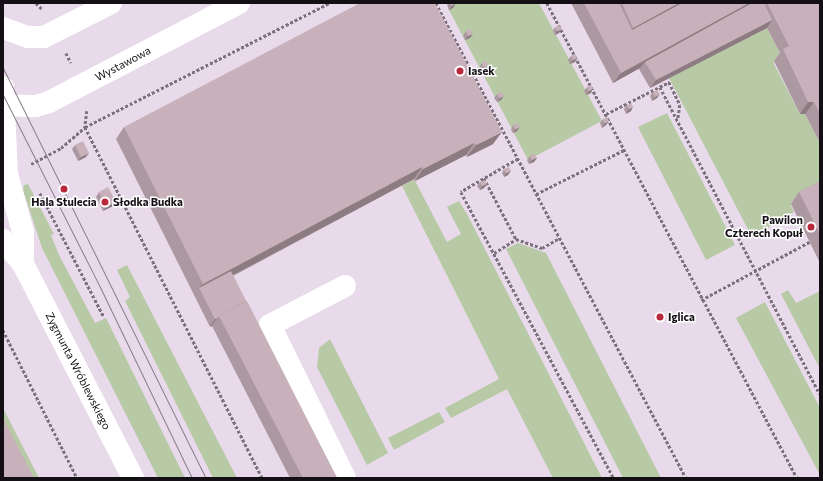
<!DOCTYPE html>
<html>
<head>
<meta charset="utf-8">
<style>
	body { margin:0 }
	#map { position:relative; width:823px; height:481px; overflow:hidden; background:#e9daeb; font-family:Commissioner,sans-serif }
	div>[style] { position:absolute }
	.green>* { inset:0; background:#b7caa5 }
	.path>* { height:2.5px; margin-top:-1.25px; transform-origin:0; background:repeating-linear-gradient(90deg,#7b717c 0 3px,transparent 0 5px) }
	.minor>* { height:22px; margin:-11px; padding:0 11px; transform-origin:11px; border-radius:11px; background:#fff }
	.major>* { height:22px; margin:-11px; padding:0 11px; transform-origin:11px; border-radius:11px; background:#fff }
	.tram>* { height:1px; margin:-0.5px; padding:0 0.5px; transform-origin:0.5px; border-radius:0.5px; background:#877d88 }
	.wall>* { inset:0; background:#ac98a0 }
	.shaded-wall>* { inset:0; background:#8c7c82 }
	.building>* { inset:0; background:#c8b1ba }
	.dots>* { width:11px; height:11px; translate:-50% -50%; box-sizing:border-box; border:2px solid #fff; border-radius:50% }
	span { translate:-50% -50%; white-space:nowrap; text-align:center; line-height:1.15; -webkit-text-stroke:3px #fff; paint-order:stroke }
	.street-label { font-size:11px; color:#140f14 }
	.poi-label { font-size:11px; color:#140f14; font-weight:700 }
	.left { translate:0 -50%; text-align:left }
	.right { translate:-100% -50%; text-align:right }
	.frame { position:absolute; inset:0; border:4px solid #140f14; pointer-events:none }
</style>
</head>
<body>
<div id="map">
	<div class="green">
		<i style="clip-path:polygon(458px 3px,539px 3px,602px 121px,528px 160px,448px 8px)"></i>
		<i style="clip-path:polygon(767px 28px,782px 57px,775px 60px,774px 64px,800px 114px,805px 114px,820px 143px,820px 188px,792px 202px,791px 206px,794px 212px,752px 237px,669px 78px)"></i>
		<i style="clip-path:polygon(667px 113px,735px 245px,706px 260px,638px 127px)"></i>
		<i style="clip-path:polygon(414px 179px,447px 242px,461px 234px,447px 207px,459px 201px,467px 214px,602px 478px,553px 478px,507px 389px,451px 418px,445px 408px,499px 379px,402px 186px)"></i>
		<i style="clip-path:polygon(28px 184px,54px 234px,51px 235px,59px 255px,95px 323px,106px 318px,185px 478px,158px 478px,42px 248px,23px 190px,24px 185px)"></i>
		<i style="clip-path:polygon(518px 243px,546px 253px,661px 478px,623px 478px,506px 249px)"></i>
		<i style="clip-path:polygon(127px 265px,237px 478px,213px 478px,125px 301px,130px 297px,117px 270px)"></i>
		<i style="clip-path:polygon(788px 290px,796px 303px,820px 291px,820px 369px,781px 294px)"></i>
		<i style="clip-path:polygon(765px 302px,820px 408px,820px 475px,736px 318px)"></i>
		<i style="clip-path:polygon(330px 339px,388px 453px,367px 465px,317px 367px,319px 348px)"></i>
		<i style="clip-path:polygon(3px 408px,39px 478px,3px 478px)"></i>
		<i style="clip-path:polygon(439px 412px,445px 422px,394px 450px,388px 438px)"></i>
	</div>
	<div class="path">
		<i style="left:36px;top:3px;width:10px;rotate:45deg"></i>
		<i style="left:436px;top:3px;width:537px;rotate:62.24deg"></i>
		<i style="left:547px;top:3px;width:537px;rotate:62.24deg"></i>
		<i style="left:66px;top:53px;width:11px;rotate:63deg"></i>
		<i style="left:660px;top:87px;width:346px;rotate:62.5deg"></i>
		<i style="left:87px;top:111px;width:16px;rotate:97deg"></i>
		<i style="left:85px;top:127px;width:393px;rotate:63.2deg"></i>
		<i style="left:606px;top:114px;width:71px;rotate:-26.9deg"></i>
		<i style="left:669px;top:82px;width:25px;rotate:64deg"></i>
		<i style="left:680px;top:105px;width:15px;rotate:98deg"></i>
		<i style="left:518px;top:159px;width:66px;rotate:149.9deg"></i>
		<i style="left:461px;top:192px;width:324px;rotate:61.9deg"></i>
		<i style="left:31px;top:164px;width:34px;rotate:-28deg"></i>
		<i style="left:61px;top:148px;width:32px;rotate:-41deg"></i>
		<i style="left:85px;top:127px;width:274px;rotate:-26.9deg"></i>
		<i style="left:484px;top:178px;width:69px;rotate:62.3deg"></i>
		<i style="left:516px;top:239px;width:28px;rotate:19deg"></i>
		<i style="left:542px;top:248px;width:20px;rotate:-30deg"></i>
		<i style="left:40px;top:193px;width:140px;rotate:62.7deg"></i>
		<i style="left:536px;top:194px;width:98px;rotate:-26.6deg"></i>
		<i style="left:494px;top:253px;width:26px;rotate:-32deg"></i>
		<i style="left:701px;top:300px;width:123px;rotate:-28.2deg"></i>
		<i style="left:3px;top:330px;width:165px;rotate:63.4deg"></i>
	</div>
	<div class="minor">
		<i style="left:3px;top:28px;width:27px;rotate:20deg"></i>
		<i style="left:28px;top:37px;width:16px"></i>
		<i style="left:44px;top:37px;width:75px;rotate:-26.9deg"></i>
		<i style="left:345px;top:286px;width:85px;rotate:152.5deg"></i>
		<i style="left:270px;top:325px;width:170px;rotate:63.9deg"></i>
	</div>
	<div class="major">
		<i style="left:3px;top:87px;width:87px;rotate:87.4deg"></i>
		<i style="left:7px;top:174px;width:60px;rotate:74.6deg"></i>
		<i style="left:23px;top:232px;width:32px;rotate:90deg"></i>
		<i style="left:3px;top:105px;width:33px;rotate:2deg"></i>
		<i style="left:36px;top:106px;width:14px;rotate:-17deg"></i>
		<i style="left:49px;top:102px;width:214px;rotate:-27.5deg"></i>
		<i style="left:3px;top:240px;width:31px;rotate:50deg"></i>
		<i style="left:23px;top:264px;width:241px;rotate:62.8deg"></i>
	</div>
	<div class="tram">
		<i style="left:3px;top:68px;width:458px;rotate:63.7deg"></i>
		<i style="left:3px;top:95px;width:213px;rotate:63.2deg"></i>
		<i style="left:99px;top:285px;width:214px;rotate:64.3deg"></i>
	</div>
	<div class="wall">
		<i style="clip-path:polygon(449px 3px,456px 3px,453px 8px,449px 10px,447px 5px)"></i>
		<i style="clip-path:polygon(571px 3px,820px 3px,820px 143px,805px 114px,800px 114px,774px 61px,780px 53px,767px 28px,650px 88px,639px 69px,640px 68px,613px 83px)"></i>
		<i style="clip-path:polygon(555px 27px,559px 33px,555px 35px,553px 31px)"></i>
		<i style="clip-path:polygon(466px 31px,470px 38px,465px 40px,463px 36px)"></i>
		<i style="clip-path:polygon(571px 56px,575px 62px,570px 64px,568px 60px)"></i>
		<i style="clip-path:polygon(482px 63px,485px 69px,481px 72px,479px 68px)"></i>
		<i style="clip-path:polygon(587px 87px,591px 93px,586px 95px,584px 91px)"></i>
		<i style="clip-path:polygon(653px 92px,657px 98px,652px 101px,650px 96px)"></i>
		<i style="clip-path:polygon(497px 94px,501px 100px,497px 102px,494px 98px)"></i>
		<i style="clip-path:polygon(627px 105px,631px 111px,626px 114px,624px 109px)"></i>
		<i style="clip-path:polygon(603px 119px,606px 125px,602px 128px,600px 123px)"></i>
		<i style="clip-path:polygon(513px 125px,517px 131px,513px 133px,511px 130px)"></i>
		<i style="clip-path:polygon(124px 127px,493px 144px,467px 157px,466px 155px,415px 181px,414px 179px,233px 276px,337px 478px,290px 478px,212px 326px,210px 327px,116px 139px)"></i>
		<i style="clip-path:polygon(75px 145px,86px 157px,78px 161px,72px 149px)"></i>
		<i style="clip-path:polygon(530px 156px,537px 158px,534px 162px,529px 164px,527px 160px)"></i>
		<i style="clip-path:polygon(504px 169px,508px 175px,504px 177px,502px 173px)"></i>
		<i style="clip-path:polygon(820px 181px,820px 263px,791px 204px,799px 192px)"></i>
		<i style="clip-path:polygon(480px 182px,487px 184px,484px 188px,480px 190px,477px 186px)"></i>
		<i style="clip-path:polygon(99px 192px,113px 206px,103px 211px,96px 197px)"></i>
	</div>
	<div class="shaded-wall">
		<i style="clip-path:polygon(456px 3px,453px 8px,449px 10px,452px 6px)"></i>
		<i style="clip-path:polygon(679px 3px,693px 3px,625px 40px,633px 28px)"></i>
		<i style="clip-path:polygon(749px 3px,758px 3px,645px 62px,640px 68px,613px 83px,621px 73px)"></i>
		<i style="clip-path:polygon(772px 20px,767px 28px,650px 88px,656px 80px)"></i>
		<i style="clip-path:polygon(562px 29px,559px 33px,555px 35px,557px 31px)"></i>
		<i style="clip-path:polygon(473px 34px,470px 38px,465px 40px,468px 36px)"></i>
		<i style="clip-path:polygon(578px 58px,575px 62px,570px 64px,573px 60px)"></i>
		<i style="clip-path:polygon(488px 65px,485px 69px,481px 72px,484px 68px)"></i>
		<i style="clip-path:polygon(593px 89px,591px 93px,586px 95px,589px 91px)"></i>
		<i style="clip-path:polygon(660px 94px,657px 98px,652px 101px,655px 97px)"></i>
		<i style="clip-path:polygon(504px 96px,501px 100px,497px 102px,500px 98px)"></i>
		<i style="clip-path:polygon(808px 102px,814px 102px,805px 114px,800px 114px)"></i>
		<i style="clip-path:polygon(633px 107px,631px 111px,626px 114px,629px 109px)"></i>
		<i style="clip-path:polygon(609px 121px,606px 125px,602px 128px,605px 123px)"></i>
		<i style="clip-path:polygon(520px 127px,517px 131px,513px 133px,516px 129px)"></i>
		<i style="clip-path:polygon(502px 132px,493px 144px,467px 157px,476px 145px)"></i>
		<i style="clip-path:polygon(474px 143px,466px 155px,415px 181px,423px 169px)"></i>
		<i style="clip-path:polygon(89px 153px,86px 157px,78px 161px,81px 157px)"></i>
		<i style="clip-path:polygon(537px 158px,534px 162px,529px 164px,532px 160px)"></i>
		<i style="clip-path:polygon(422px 167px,414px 179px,201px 292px,199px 288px,203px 284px)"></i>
		<i style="clip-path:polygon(511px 171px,508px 175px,504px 177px,506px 173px)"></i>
		<i style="clip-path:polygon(487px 184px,484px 188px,480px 190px,482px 186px)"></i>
		<i style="clip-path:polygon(116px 202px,113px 206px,103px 211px,106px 207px)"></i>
		<i style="clip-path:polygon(217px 318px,212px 326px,210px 327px,215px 319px)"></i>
	</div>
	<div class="building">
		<i style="clip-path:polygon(360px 3px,435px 3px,502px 132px,476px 145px,474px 143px,423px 169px,422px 167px,203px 284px,124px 127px)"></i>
		<i style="clip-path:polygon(451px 3px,456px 3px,452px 6px)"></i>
		<i style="clip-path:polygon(584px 3px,619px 3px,632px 30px,682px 3px,749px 3px,621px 73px)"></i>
		<i style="clip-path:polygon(622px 3px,679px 3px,633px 28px)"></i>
		<i style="clip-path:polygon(752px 3px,764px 3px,772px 20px,656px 80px,645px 62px)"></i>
		<i style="clip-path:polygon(767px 3px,820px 3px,820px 29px,789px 46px)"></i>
		<i style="clip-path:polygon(559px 25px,562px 29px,557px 31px,555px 27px)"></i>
		<i style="clip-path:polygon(470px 29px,473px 34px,468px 36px,466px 31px)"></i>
		<i style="clip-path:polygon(820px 29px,820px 114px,814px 102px,808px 102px,783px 49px)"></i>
		<i style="clip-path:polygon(575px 54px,578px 58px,573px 60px,571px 56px)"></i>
		<i style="clip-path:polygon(486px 61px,488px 65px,484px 68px,482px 63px)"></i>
		<i style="clip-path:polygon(591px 85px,593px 89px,589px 91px,587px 87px)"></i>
		<i style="clip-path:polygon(657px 90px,660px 94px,655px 97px,653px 92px)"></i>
		<i style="clip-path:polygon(502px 92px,504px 96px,500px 98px,497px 94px)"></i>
		<i style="clip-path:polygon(631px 103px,633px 107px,629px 109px,627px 105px)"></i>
		<i style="clip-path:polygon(607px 117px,609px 121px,605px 123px,603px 119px)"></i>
		<i style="clip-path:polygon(518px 123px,520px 127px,516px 129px,513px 125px)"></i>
		<i style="clip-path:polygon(83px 141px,89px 153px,81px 157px,75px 145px)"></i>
		<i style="clip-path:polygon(534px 154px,537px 158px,532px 160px,530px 156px)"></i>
		<i style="clip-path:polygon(509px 167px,511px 171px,506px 173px,504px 169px)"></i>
		<i style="clip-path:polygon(485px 180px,487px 184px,482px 186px,480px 182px)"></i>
		<i style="clip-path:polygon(820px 181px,820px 234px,799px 192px)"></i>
		<i style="clip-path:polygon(108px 187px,116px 202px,106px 207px,99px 192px)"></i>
		<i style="clip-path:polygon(231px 271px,246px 301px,219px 316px,217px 318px,215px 319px,199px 288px)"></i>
		<i style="clip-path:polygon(247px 301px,337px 478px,303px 478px,219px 316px)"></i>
		<i style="clip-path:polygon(3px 418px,34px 478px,3px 478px)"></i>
	</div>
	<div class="dots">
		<i style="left:460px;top:71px;background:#ba283c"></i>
		<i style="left:64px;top:189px;background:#ba283c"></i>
		<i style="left:105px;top:202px;background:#ba283c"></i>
		<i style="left:811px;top:227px;background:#ba283c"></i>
		<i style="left:660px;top:317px;background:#ba283c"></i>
	</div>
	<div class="street-label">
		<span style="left:123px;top:64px;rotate:-28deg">Wystawowa</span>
		<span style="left:78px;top:371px;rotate:63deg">Zygmunta Wróblewskiego</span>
	</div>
	<div class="poi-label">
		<span class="left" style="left:468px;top:71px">Iasek</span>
		<span style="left:64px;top:202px">Hala Stulecia</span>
		<span class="left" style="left:113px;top:202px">Słodka Budka</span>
		<span class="right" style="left:803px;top:227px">Pawilon<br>Czterech Kopuł</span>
		<span class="left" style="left:668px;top:317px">Iglica</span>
	</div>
	<div class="frame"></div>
</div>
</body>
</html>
